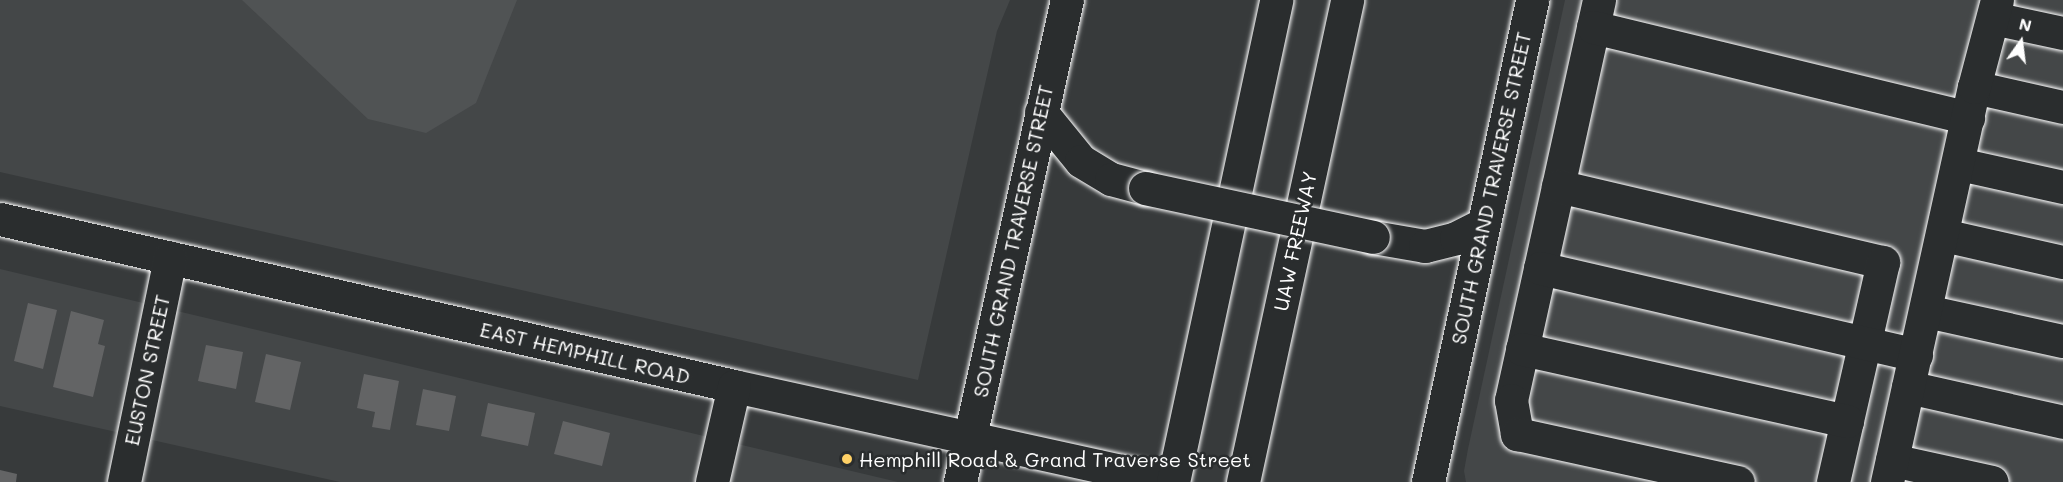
<!DOCTYPE html>
<html>
<head>
<meta charset="utf-8">
<style>
	body { margin:0 }
	#map { position:relative; width:2063px; height:482px; overflow:hidden; background:#373a3b; font-family:Mali,sans-serif }
	div>[style] { position:absolute }
	.built>* { inset:0; background:#444748 }
	.green>* { inset:0; background:#505354 }
	.building>* { inset:0; background:#636465 }
	.roads { filter:drop-shadow(0 0 2px #fff) drop-shadow(0 0 2px #fff) }
	.minor>* { height:33px; margin:-16.5px; padding:0 16.5px; transform-origin:16.5px; border-radius:16.5px; background:#2a2d2e }
	.major>* { height:33px; margin:-16.5px; padding:0 16.5px; transform-origin:16.5px; border-radius:16.5px; background:#2a2d2e }
	.highway>* { height:33px; margin:-16.5px; padding:0 16.5px; transform-origin:16.5px; border-radius:16.5px; background:#2a2d2e }
	.bridges { filter:drop-shadow(0 0 2px #fff) drop-shadow(0 0 2px #fff) }
	.major-bridge>* { height:33px; margin:-16.5px; padding:0 16.5px; transform-origin:16.5px; border-radius:16.5px; background:#2a2d2e }
	.dots>* { width:16px; height:16px; translate:-50% -50%; box-sizing:border-box; border:3px solid #2a2d2e; border-radius:50% }
	span { translate:-50% -50%; white-space:nowrap; text-align:center; line-height:1.15; -webkit-text-stroke:5px #2a2d2e; paint-order:stroke }
	.street-label { font-size:20px; color:#fff }
	.poi-label { font-size:20px; color:#fff }
	.left { translate:0 -50%; text-align:left }
	.north { position:absolute; left:1991px; top:12px; width:60px; height:60px; -webkit-text-stroke:4px #2a2d2e; paint-order:stroke; rotate:14deg; font-size:16px; font-weight:700; line-height:24px; text-align:center; color:#fff }
	.north::after { content:''; display:block; margin:auto; width:21px; height:27px; background:#fff; clip-path:polygon(50% 0,100% 100%,50% 72%,0 100%) }
</style>
</head>
<body>
<div id="map">
	<div class="built">
		<i style="clip-path:polygon(0 0,1010px 0,997px 31px,918px 380px,0 172px)"></i>
		<i style="clip-path:polygon(1565px 0,2063px 0,2063px 482px,1466px 482px,1464px 471px,1468px 449px)"></i>
		<i style="clip-path:polygon(0 269px,898px 482px,340px 482px,0 406px)"></i>
	</div>
	<div class="green">
		<i style="clip-path:polygon(242px 0,517px 0,476px 103px,426px 133px,368px 119px)"></i>
	</div>
	<div class="building">
		<i style="clip-path:polygon(28px 303px,57px 310px,43px 369px,14px 361px)"></i>
		<i style="clip-path:polygon(71px 311px,104px 320px,98px 344px,105px 346px,93px 397px,53px 387px)"></i>
		<i style="clip-path:polygon(206px 345px,243px 352px,236px 389px,198px 381px)"></i>
		<i style="clip-path:polygon(266px 354px,301px 362px,290px 410px,255px 402px)"></i>
		<i style="clip-path:polygon(364px 374px,399px 381px,390px 430px,372px 427px,375px 412px,357px 408px)"></i>
		<i style="clip-path:polygon(423px 389px,456px 396px,449px 431px,416px 425px)"></i>
		<i style="clip-path:polygon(488px 403px,535px 413px,528px 446px,481px 436px)"></i>
		<i style="clip-path:polygon(563px 421px,610px 433px,602px 466px,554px 454px)"></i>
		<i style="clip-path:polygon(0 470px,17px 474px,16px 482px,0 482px)"></i>
	</div>
	<div class="roads">
		<div class="minor">
			<i style="left:1599px;top:0;width:410px;rotate:102.4deg"></i>
			<i style="left:1511px;top:400px;width:35px;rotate:80deg"></i>
			<i style="left:1517px;top:434px;width:226px;rotate:12.3deg"></i>
			<i style="left:1993px;top:18px;width:72px;rotate:12.1deg"></i>
			<i style="left:1593px;top:27px;width:386px;rotate:13.6deg"></i>
			<i style="left:1974px;top:87px;width:91px;rotate:12.7deg"></i>
			<i style="left:1959px;top:164px;width:107px;rotate:12.5deg"></i>
			<i style="left:1558px;top:186px;width:334px;rotate:13.2deg"></i>
			<i style="left:1883px;top:262px;width:226px;rotate:102.8deg"></i>
			<i style="left:0;top:219px;width:753px;rotate:12.82deg"></i>
			<i style="left:734px;top:386px;width:447px;rotate:12.4deg"></i>
			<i style="left:1943px;top:235px;width:123px;rotate:12.7deg"></i>
			<i style="left:1540px;top:268px;width:386px;rotate:13deg"></i>
			<i style="left:1926px;top:311px;width:140px;rotate:12.4deg"></i>
			<i style="left:1522px;top:349px;width:333px;rotate:12.5deg"></i>
			<i style="left:1908px;top:387px;width:159px;rotate:12.7deg"></i>
			<i style="left:1892px;top:460px;width:102px;rotate:12.4deg"></i>
			<i style="left:124px;top:482px;width:229px;rotate:-78.4deg"></i>
			<i style="left:712px;top:482px;width:98px;rotate:-77.1deg"></i>
			<i style="left:1887px;top:482px;width:404px;rotate:-77.6deg"></i>
			<i style="left:1974px;top:87px;width:90px;rotate:-75.2deg"></i>
		</div>
		<div class="major">
			<i style="left:1041px;top:112px;width:63px;rotate:50.8deg"></i>
			<i style="left:1081px;top:161px;width:35px;rotate:31deg"></i>
			<i style="left:1111px;top:179px;width:35px;rotate:15deg"></i>
			<i style="left:1373px;top:237px;width:53px;rotate:9.8deg"></i>
			<i style="left:1425px;top:246px;width:32px;rotate:-14deg"></i>
			<i style="left:1456px;top:238px;width:30px;rotate:-27deg"></i>
			<i style="left:960px;top:482px;width:494px;rotate:-77.5deg"></i>
			<i style="left:1428px;top:482px;width:493px;rotate:-77.8deg"></i>
		</div>
		<div class="highway">
			<i style="left:1173px;top:482px;width:493px;rotate:-77.9deg"></i>
			<i style="left:1243px;top:482px;width:493px;rotate:-77.8deg"></i>
		</div>
	</div>
	<div class="bridges">
		<div class="major-bridge">
			<i style="left:1145px;top:188px;width:233px;rotate:12.1deg"></i>
		</div>
	</div>
	<div class="dots">
		<i style="left:847px;top:459px;background:#ffd166"></i>
	</div>
	<div class="street-label">
		<span style="left:1491px;top:188px;rotate:-78deg">SOUTH GRAND TRAVERSE STREET</span>
		<span style="left:1013px;top:241px;rotate:-78deg">SOUTH GRAND TRAVERSE STREET</span>
		<span style="left:1295px;top:241px;rotate:-78deg">UAW FREEWAY</span>
		<span style="left:585px;top:353px;rotate:13deg">EAST HEMPHILL ROAD</span>
		<span style="left:147px;top:370px;rotate:-78deg">EUSTON STREET</span>
	</div>
	<div class="poi-label">
		<span class="left" style="left:859px;top:459px">Hemphill Road &amp; Grand Traverse Street</span>
	</div>
	<div class="north">N</div>
</div>
</body>
</html>
